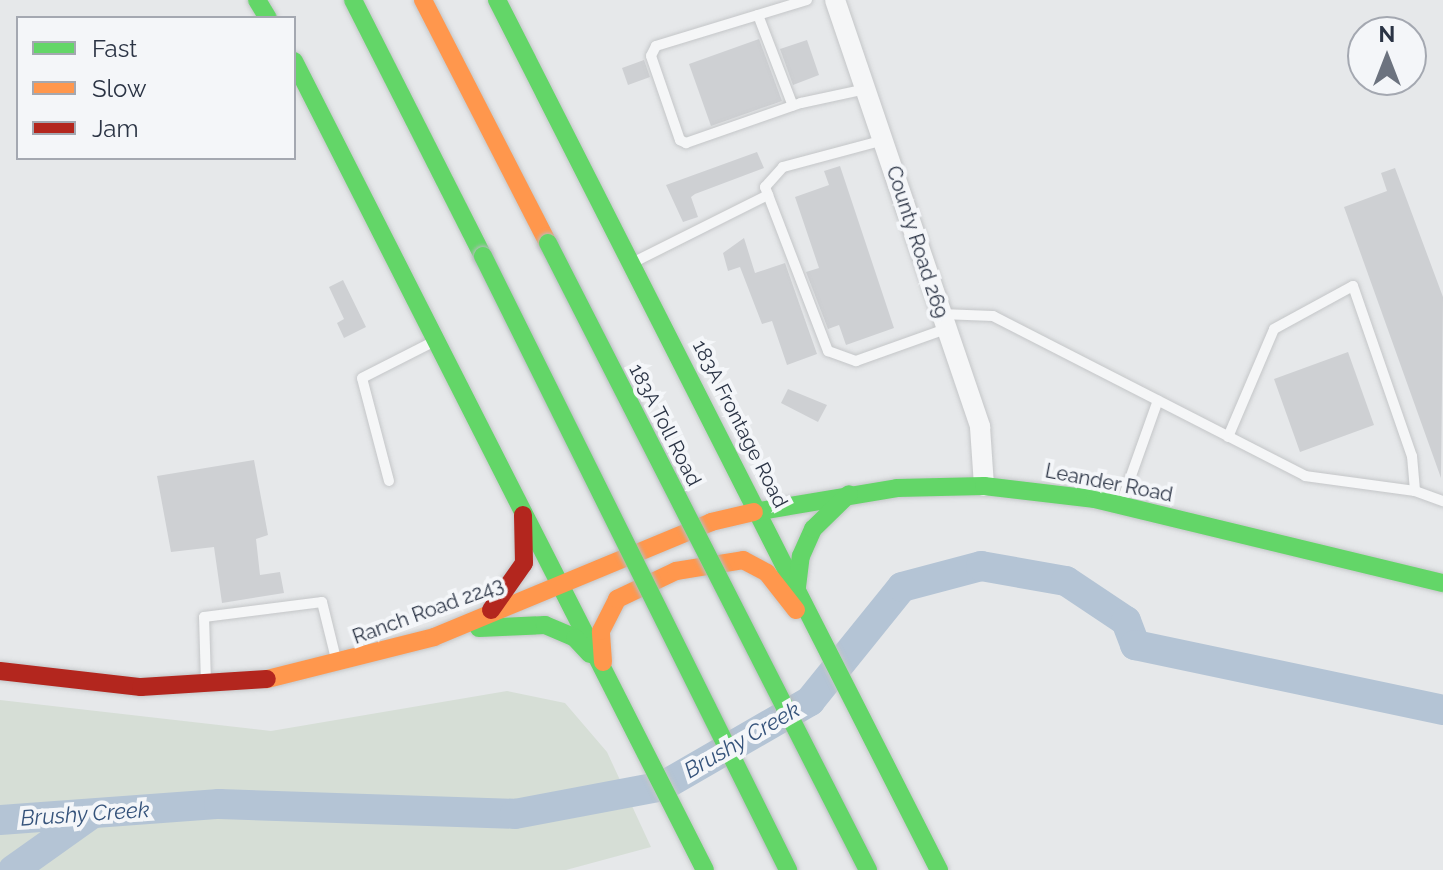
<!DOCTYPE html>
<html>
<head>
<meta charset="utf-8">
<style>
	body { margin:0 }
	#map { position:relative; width:1443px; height:870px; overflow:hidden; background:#e6e8ea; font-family:Raleway,sans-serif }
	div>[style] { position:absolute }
	.green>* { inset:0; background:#d6ded6 }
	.river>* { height:30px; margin:-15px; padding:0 15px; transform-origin:15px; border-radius:15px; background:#b4c4d5 }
	.building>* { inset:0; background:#ced0d3 }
	.roads { filter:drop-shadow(0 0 2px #c4c6c8) drop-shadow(0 0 2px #c4c6c8) }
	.lane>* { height:10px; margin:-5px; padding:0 5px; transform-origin:5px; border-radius:5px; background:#f5f6f7 }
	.street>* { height:20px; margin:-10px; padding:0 10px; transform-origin:10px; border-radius:10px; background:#f5f6f7 }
	.fast>* { height:18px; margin:-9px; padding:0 9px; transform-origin:9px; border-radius:9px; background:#63d668 }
	.slow>* { height:18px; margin:-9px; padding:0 9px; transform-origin:9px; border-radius:9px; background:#ff974d }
	.jam>* { height:18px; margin:-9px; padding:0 9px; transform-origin:9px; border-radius:9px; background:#b3261e }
	.bridges { filter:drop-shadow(0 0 2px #b8bbbf) drop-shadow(0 0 2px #b8bbbf) }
	.fast-bridge>* { height:18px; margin:-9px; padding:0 9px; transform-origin:9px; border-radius:9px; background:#63d668 }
	span { translate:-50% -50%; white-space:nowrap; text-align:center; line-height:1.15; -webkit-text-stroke:8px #f4f6f9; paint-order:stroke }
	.street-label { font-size:20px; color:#2b3445 }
	.water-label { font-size:22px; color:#34527a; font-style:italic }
	.legend { position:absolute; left:16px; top:16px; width:280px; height:144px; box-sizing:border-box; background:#f4f6f9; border:2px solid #a4a8b1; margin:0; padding:10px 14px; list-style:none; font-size:24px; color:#2b3445 }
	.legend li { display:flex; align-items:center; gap:16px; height:40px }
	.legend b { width:40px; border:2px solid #a4a8b1 }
	.north { position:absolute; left:1347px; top:16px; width:80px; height:80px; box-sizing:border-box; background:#f4f6f9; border:2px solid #a4a8b1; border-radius:50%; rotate:0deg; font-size:22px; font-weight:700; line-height:32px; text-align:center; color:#2b3445 }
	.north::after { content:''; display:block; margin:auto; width:28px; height:36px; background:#6c737f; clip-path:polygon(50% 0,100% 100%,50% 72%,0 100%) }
</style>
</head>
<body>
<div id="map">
	<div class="green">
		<i style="clip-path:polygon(507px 691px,565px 703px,607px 752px,651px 847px,566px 870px,0 870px,0 700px,271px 731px)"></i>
	</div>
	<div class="river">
		<i style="left:0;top:820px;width:220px;rotate:-4.2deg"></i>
		<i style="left:219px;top:804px;width:296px;rotate:1.9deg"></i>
		<i style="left:515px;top:814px;width:151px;rotate:-10.7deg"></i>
		<i style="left:663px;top:786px;width:170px;rotate:-30deg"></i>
		<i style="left:810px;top:701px;width:146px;rotate:-51.1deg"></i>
		<i style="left:902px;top:587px;width:82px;rotate:-14.9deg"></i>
		<i style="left:981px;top:566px;width:86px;rotate:10deg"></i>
		<i style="left:1066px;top:581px;width:72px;rotate:33.7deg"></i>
		<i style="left:1126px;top:621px;width:26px;rotate:69deg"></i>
		<i style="left:1135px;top:645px;width:315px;rotate:11.9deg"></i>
		<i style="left:13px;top:870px;width:93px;rotate:-35.4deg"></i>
	</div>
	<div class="building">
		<i style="clip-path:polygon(759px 39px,782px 101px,711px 126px,689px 64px)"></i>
		<i style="clip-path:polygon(807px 40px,819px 75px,793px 85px,780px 49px)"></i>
		<i style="clip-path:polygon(644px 60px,650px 77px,628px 85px,622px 68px)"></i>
		<i style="clip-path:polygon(757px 152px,764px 168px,695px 194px,691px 197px,698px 217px,683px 222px,666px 185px)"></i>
		<i style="clip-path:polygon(840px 166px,894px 328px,846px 345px,839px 325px,828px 329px,806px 272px,819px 268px,795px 197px,829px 185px,824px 171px)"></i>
		<i style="clip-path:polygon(1395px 168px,1443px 297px,1441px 478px,1344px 207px,1387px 191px,1381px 173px)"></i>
		<i style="clip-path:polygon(744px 238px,755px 273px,785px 263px,817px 354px,787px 365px,772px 321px,762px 324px,740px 267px,728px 271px,723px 253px)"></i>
		<i style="clip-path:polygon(343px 280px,366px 327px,344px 338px,337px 323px,344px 319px,329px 287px)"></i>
		<i style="clip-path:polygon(1348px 352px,1374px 425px,1300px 452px,1274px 379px)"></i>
		<i style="clip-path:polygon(788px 389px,827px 405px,818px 422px,781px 403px)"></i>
		<i style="clip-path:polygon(254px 460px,268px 535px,256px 539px,260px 575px,280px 572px,284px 593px,222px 603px,214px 547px,171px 552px,157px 476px)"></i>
	</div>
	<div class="roads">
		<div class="lane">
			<i style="left:807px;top:0;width:158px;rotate:163.1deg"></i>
			<i style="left:656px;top:46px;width:11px;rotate:117deg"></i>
			<i style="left:651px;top:56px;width:89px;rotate:71deg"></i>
			<i style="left:680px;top:140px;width:7px;rotate:27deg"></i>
			<i style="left:686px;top:143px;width:122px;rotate:-19.2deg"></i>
			<i style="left:801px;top:103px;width:66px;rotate:-12.2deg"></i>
			<i style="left:758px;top:15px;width:97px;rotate:69deg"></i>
			<i style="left:884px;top:140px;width:105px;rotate:165deg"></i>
			<i style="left:783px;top:167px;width:27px;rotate:132deg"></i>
			<i style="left:765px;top:187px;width:176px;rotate:69deg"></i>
			<i style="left:828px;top:351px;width:30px;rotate:20deg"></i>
			<i style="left:856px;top:361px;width:96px;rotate:-19.6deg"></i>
			<i style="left:634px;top:262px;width:150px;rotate:-26.6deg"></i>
			<i style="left:941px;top:314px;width:52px;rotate:2.2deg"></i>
			<i style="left:993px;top:316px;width:351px;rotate:27.1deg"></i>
			<i style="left:1305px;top:476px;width:111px;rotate:7.8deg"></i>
			<i style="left:1415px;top:491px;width:30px;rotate:20deg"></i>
			<i style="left:1228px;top:437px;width:117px;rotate:-66.9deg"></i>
			<i style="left:1274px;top:329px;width:90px;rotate:-28.6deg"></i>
			<i style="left:1353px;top:286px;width:180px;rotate:70.9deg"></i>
			<i style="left:1412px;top:456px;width:35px;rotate:85deg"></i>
			<i style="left:389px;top:481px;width:106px;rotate:-104.7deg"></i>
			<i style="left:362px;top:378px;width:80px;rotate:-26.9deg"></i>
			<i style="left:1121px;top:504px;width:110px;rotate:-70.4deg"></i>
			<i style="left:206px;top:683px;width:66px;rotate:-91.7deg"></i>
			<i style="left:204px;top:617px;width:119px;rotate:-7.2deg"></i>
			<i style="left:322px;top:602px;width:63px;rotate:76.2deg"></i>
		</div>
		<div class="street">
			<i style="left:835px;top:0;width:451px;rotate:71.2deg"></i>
			<i style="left:980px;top:427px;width:59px;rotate:86.1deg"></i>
		</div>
		<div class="fast">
			<i style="left:257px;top:0;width:21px;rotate:59deg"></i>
			<i style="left:353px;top:0;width:287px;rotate:63.1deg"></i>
			<i style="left:497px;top:0;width:976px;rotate:63.07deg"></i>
			<i style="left:294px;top:61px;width:907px;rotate:63.07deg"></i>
			<i style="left:754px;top:512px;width:145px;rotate:-9.5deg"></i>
			<i style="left:897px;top:488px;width:87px;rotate:-1.3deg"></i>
			<i style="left:984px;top:486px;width:112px;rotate:6.7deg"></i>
			<i style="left:1095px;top:499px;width:358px;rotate:13.6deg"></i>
			<i style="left:797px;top:587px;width:31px;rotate:-83deg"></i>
			<i style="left:801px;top:556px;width:30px;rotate:-66deg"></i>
			<i style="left:813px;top:529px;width:50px;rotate:-44.2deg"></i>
			<i style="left:479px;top:628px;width:66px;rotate:-2.6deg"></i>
			<i style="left:545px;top:625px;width:33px;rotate:23deg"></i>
			<i style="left:575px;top:638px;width:22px;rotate:47deg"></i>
		</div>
		<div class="slow">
			<i style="left:423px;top:0;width:273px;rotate:62.8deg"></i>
			<i style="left:603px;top:662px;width:31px;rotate:-94deg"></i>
			<i style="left:601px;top:631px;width:36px;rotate:-63deg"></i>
			<i style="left:617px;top:599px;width:65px;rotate:-25.4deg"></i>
			<i style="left:676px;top:571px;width:68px;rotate:-9.3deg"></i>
			<i style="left:743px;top:560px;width:27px;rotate:28deg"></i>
			<i style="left:767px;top:573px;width:47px;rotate:51.9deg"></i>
			<i style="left:267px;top:679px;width:172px;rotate:-14.1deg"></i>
			<i style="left:434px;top:637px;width:300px;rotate:-22.5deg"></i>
			<i style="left:711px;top:522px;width:44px;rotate:-13.1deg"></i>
		</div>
		<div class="jam">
			<i style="left:491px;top:610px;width:57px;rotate:-54.9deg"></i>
			<i style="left:524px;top:563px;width:48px;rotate:-91.2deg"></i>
			<i style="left:0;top:671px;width:142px;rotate:6.5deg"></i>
			<i style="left:141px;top:687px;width:126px;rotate:-3.6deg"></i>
		</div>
	</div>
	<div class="bridges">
		<div class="fast-bridge">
			<i style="left:548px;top:243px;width:704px;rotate:62.96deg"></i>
			<i style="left:483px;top:256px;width:686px;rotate:63.58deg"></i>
		</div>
	</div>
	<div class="street-label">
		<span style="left:917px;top:242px;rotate:72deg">County Road 269</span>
		<span style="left:740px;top:424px;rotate:63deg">183A Frontage Road</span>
		<span style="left:665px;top:425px;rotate:63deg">183A Toll Road</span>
		<span style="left:1109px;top:483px;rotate:11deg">Leander Road</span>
		<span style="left:428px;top:611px;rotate:-20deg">Ranch Road 2243</span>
	</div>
	<div class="water-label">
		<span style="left:742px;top:740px;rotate:-30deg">Brushy Creek</span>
		<span style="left:85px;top:814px;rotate:-4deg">Brushy Creek</span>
	</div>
	<ul class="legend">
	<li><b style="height:10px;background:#63d668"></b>Fast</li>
	<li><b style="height:10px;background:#ff974d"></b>Slow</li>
	<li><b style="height:10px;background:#b3261e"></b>Jam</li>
	</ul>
	<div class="north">N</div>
</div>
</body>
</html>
